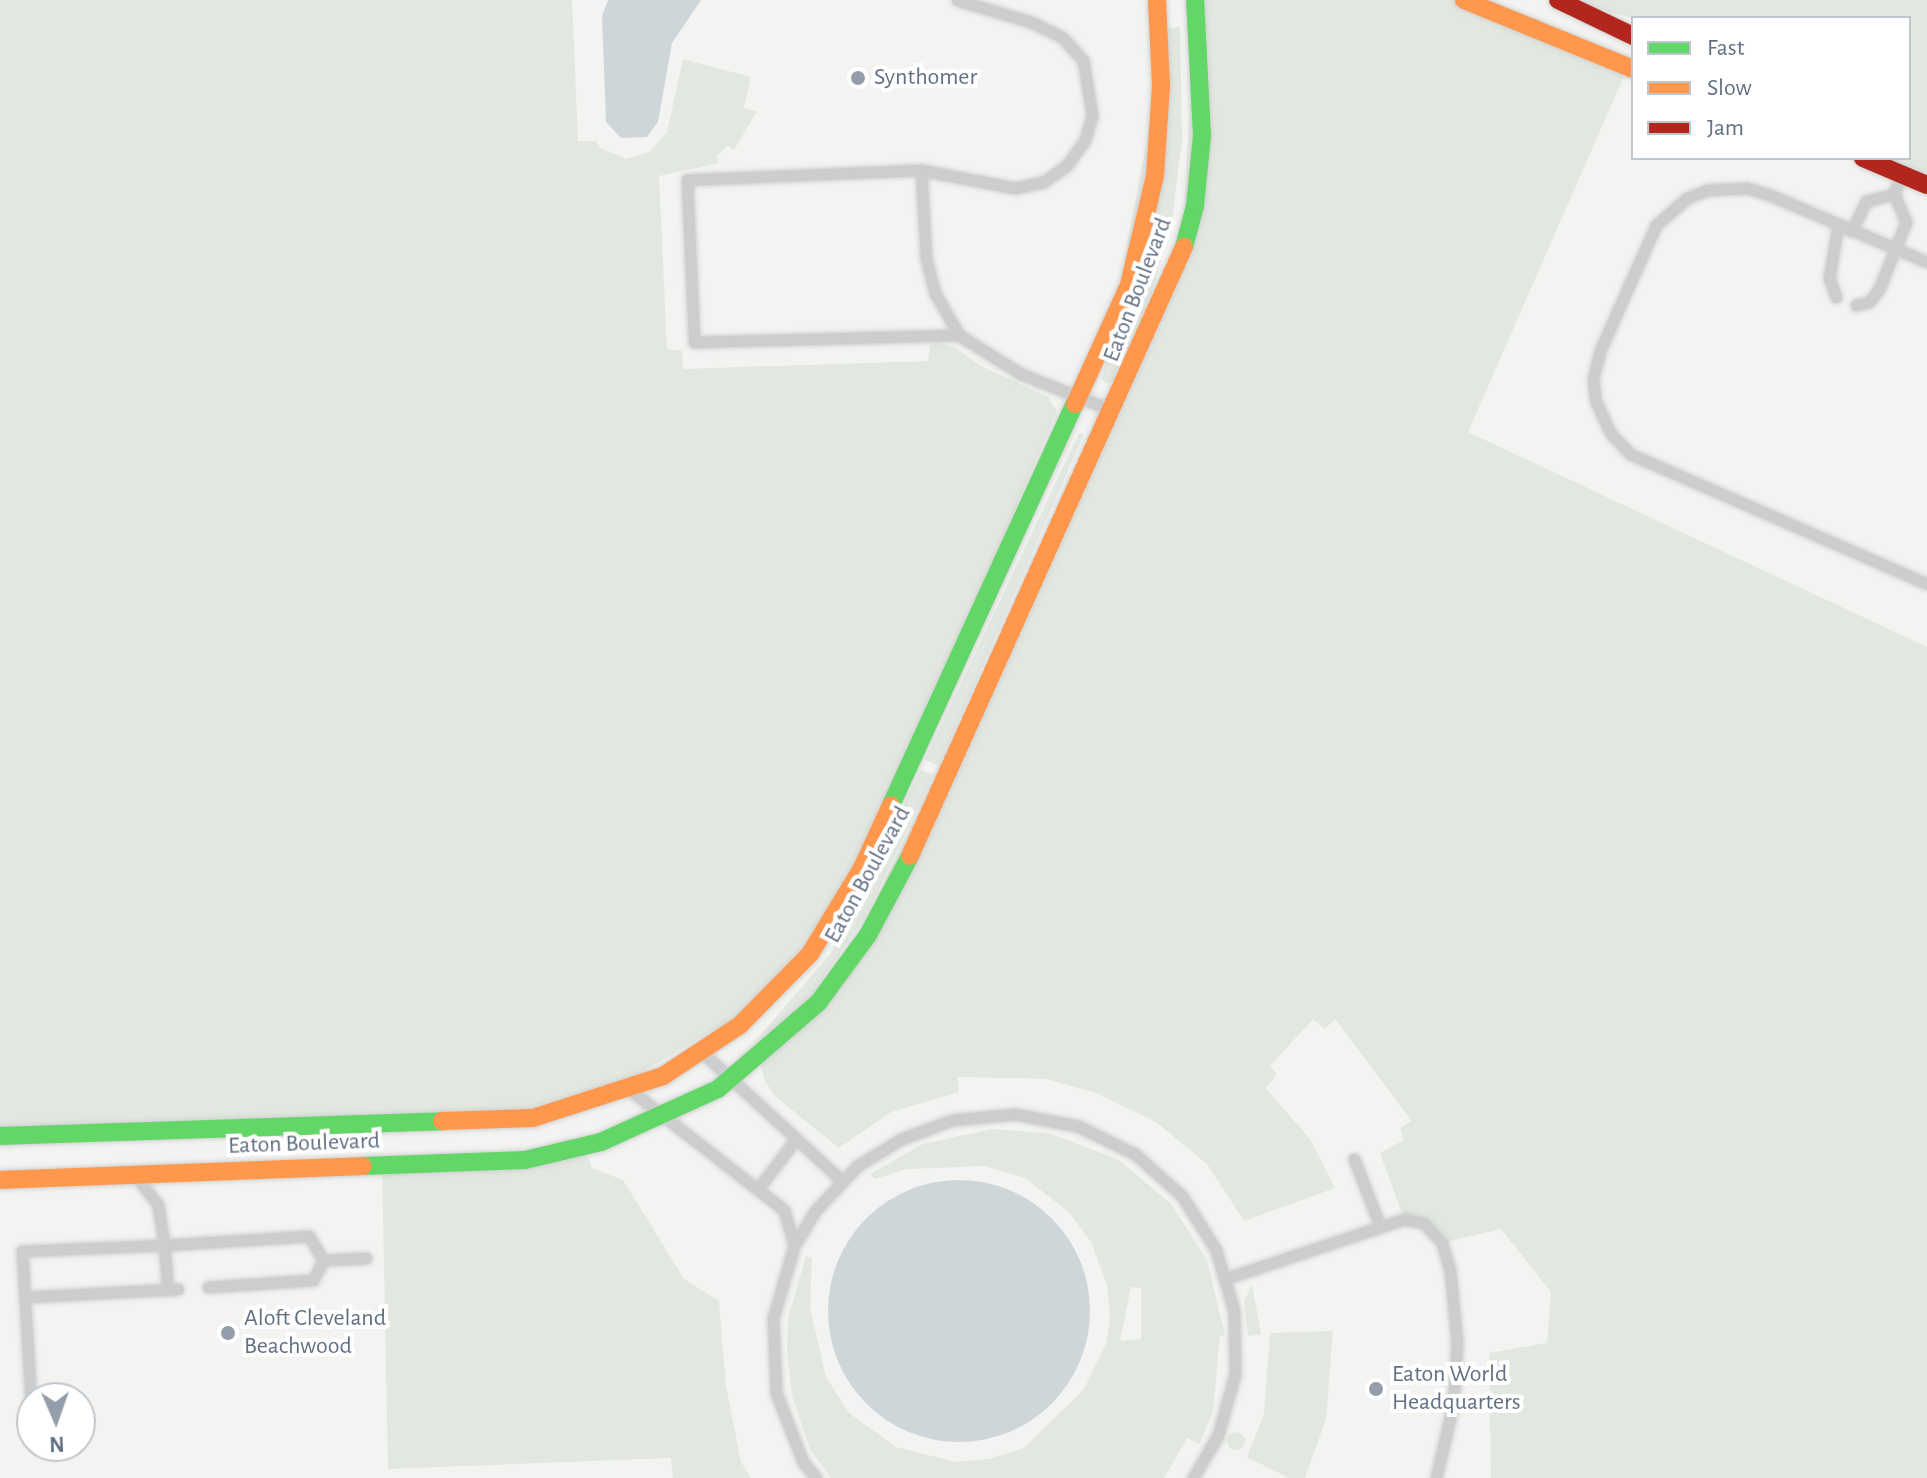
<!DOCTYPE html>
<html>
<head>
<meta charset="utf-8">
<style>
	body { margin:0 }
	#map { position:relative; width:1927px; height:1478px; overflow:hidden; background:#f3f4f1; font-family:"Alegreya Sans",sans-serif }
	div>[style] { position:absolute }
	.green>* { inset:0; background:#e2e7df }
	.round { border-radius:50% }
	.water>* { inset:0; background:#cfd6d9 }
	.roads { filter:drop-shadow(0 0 2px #cfd1d1) drop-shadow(0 0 2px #cfd1d1) }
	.lane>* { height:11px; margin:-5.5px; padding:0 5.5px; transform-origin:5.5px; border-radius:5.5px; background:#cccdce }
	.fast>* { height:18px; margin:-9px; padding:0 9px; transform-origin:9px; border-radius:9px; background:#63d668 }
	.slow>* { height:18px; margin:-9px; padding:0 9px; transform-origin:9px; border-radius:9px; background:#ff974d }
	.jam>* { height:18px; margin:-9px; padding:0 9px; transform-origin:9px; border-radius:9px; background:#b3261e }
	.dots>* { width:22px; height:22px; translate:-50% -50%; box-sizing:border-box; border:4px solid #fff; border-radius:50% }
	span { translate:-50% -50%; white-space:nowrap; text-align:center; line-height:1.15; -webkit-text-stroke:8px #fff; paint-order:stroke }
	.poi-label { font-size:24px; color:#617083 }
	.left { translate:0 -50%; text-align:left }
	.street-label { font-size:24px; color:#617083 }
	.legend { position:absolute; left:1631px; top:16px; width:280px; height:144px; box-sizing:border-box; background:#fff; border:2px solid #c0c6cd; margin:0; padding:10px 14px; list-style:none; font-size:24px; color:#617083 }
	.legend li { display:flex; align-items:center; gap:16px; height:40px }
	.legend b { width:40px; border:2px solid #c0c6cd }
	.north { position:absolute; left:16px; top:1382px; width:80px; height:80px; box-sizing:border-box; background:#fff; border:2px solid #c0c6cd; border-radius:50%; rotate:178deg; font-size:22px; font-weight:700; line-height:32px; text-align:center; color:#617083 }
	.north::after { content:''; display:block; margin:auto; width:28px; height:36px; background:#949eaa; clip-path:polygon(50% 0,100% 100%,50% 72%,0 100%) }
</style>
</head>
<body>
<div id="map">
	<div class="green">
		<i style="clip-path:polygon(0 0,572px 0,578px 141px,596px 141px,600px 148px,626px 159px,649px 152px,667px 132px,683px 59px,751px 77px,744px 108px,757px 111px,734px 150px,727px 146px,716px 157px,719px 163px,659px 176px,667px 349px,682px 351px,683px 369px,928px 361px,930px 346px,937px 343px,954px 347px,981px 366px,1048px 397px,1057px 411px,862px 868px,776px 993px,584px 1106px,0 1136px)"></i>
		<i style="clip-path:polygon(1195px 0,1464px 0,1628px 67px,1468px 432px,1927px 647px,1927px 1478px,1491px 1478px,1489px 1353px,1547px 1343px,1551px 1292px,1501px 1229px,1442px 1243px,1424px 1224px,1404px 1219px,1380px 1153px,1404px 1140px,1400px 1128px,1412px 1121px,1335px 1019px,1325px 1029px,1313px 1019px,1270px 1066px,1277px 1074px,1266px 1088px,1310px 1139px,1335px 1188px,1244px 1221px,1207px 1164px,1156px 1122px,1094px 1092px,1046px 1079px,957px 1077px,959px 1092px,891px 1112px,839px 1148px,775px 1096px,765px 1081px,758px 1058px,843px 969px,1182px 253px)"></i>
		<i style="clip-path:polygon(1558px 0,1927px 0,1927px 185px,1863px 158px,1909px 158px,1909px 18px,1633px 18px)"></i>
		<i style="clip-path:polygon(1180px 27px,1182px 139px,1172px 219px,1148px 308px,1113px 383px,1106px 383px,1102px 379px,1168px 28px)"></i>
		<i style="clip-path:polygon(1079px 433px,1084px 434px,939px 766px,925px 760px)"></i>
		<i style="clip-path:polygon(921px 770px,934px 775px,866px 916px,804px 1005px,752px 1045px,830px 954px)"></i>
		<i style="clip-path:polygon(evenodd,992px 1129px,1049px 1133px,1119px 1160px,1171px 1204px,1207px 1260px,1225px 1335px,1220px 1336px,1213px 1412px,1199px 1444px,1187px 1438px,1164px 1478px,831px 1478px,810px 1449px,792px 1396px,787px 1353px,788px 1318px,806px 1256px,812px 1259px,810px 1308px,826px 1377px,849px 1413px,896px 1447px,956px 1462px,989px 1459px,1024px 1448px,1084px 1389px,1107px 1342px,1110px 1314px,1107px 1285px,1091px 1242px,1070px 1213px,1025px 1178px,985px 1166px,907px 1169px,875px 1179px,870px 1174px,923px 1144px,992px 1129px,1131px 1287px,1141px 1288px,1141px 1339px,1120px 1341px,1131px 1287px)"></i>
		<i style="clip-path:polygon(584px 1147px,592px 1168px,623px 1180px,684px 1279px,719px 1301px,726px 1386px,741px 1462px,751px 1478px,673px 1478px,671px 1458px,388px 1469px,382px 1165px)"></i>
		<i style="clip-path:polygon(1252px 1285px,1261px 1334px,1248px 1336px,1244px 1301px)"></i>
		<i style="clip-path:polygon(1333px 1331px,1326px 1419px,1305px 1478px,1289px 1478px,1247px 1457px,1264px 1414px,1270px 1333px)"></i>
		<i class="round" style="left:1227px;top:1432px;width:18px;height:18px"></i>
	</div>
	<div class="water">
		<i style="clip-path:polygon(608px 0,701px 0,672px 43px,658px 122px,647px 137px,621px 138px,606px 122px,602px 16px)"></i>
		<i class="round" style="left:828px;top:1180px;width:262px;height:262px"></i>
	</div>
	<div class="roads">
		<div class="lane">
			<i style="left:957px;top:0;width:77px;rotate:16.6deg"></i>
			<i style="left:1031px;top:22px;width:34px;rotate:26deg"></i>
			<i style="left:1062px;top:37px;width:31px;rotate:48deg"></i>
			<i style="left:1083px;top:60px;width:56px;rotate:80.7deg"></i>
			<i style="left:1092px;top:115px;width:26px;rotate:106deg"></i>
			<i style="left:1085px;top:140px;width:32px;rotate:126deg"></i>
			<i style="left:1066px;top:166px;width:28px;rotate:145deg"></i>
			<i style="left:1043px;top:182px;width:29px;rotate:168deg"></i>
			<i style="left:1015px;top:188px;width:96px;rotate:-169.2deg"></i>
			<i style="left:921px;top:170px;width:234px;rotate:177.6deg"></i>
			<i style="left:687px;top:180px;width:162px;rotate:87.5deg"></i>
			<i style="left:694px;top:342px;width:265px;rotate:-1.5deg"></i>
			<i style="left:959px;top:335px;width:73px;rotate:32.2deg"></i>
			<i style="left:1021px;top:374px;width:95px;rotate:21.7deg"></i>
			<i style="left:921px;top:170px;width:88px;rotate:86.7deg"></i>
			<i style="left:926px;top:258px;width:36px;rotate:76deg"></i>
			<i style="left:935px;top:293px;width:48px;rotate:60.3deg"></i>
			<i style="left:1851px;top:231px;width:34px;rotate:-63deg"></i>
			<i style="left:1866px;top:201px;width:29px;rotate:-14deg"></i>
			<i style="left:1927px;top:262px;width:171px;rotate:-156.9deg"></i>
			<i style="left:1770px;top:195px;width:24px;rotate:-163deg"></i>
			<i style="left:1747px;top:188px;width:40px;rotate:177.1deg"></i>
			<i style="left:1707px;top:190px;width:22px;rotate:158deg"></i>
			<i style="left:1687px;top:198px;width:41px;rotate:138.9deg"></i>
			<i style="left:1656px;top:225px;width:138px;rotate:114deg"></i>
			<i style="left:1600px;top:351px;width:29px;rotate:104deg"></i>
			<i style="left:1593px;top:379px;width:23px;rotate:83deg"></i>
			<i style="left:1596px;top:402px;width:35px;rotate:65deg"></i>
			<i style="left:1611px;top:434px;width:28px;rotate:46deg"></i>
			<i style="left:1630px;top:454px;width:324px;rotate:23.6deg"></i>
			<i style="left:1836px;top:297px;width:20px;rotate:-110deg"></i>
			<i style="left:1829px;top:278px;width:54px;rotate:-80.4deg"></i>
			<i style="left:1856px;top:305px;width:13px;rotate:-13deg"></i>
			<i style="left:1869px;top:302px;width:16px;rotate:-52deg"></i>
			<i style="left:1879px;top:289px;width:72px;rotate:-68.1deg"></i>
			<i style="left:1906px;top:222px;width:30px;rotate:-113deg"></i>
			<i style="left:1894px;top:194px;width:17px;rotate:-69deg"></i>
			<i style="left:703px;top:1053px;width:188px;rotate:42.6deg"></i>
			<i style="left:630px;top:1090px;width:195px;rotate:37.9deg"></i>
			<i style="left:784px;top:1210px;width:37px;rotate:74deg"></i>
			<i style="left:1354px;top:1159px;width:72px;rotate:68.8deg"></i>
			<i style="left:758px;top:1189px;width:61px;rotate:-52.9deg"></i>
			<i style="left:1224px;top:1279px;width:190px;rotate:-18.4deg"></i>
			<i style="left:1404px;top:1219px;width:20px;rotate:11deg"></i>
			<i style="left:1424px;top:1223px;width:27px;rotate:48deg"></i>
			<i style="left:1442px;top:1243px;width:29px;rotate:74deg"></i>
			<i style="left:1450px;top:1271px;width:71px;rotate:84.4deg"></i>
			<i style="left:1457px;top:1342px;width:63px;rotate:93.6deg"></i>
			<i style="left:1453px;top:1405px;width:75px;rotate:103.1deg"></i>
			<i style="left:208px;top:1287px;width:105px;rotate:-3.8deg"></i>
			<i style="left:313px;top:1280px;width:22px;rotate:-63deg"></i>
			<i style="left:168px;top:1290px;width:45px;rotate:-95.1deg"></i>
			<i style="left:164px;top:1245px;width:145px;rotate:-3.6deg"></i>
			<i style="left:309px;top:1236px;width:28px;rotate:60deg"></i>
			<i style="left:323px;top:1260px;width:43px;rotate:-2.7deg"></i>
			<i style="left:26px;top:1297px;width:152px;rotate:-3deg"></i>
			<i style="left:32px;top:1420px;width:169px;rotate:-93.4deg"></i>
			<i style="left:22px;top:1251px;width:142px;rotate:-2.4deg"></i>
			<i style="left:164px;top:1245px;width:40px;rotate:-98.5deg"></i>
			<i style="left:158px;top:1205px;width:31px;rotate:-127deg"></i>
			<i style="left:816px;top:1478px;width:21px;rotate:-129deg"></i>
			<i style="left:803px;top:1462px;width:74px;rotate:-111.4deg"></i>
			<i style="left:776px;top:1393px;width:75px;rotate:-92.3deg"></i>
			<i style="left:773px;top:1318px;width:75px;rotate:-73.7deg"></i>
			<i style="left:794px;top:1246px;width:41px;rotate:-59deg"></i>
			<i style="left:815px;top:1211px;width:62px;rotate:-47deg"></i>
			<i style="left:857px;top:1166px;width:52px;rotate:-31.5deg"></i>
			<i style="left:901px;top:1139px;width:54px;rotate:-20.4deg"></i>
			<i style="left:952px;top:1120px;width:63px;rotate:-5.4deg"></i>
			<i style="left:1015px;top:1114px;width:64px;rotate:10.8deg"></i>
			<i style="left:1078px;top:1126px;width:64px;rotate:26.2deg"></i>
			<i style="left:1135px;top:1154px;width:63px;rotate:41.8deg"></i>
			<i style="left:1182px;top:1196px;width:64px;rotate:57.8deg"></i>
			<i style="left:1216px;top:1250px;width:64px;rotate:73.6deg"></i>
			<i style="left:1234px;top:1311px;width:63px;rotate:89.1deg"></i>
			<i style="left:1235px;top:1374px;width:63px;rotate:105.6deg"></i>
			<i style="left:1218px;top:1435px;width:50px;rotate:120.2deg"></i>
		</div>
		<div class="fast">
			<i style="left:1184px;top:247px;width:42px;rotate:-75deg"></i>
			<i style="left:1195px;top:206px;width:70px;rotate:-84.3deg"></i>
			<i style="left:1202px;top:136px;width:136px;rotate:-92.9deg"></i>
			<i style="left:891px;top:805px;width:441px;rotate:-65.4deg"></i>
			<i style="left:0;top:1136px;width:442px;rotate:-1.9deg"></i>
			<i style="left:363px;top:1166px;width:162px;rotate:-2.1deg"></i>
			<i style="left:525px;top:1160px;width:78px;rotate:-13.3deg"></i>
			<i style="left:601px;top:1142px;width:128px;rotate:-24.4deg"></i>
			<i style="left:718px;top:1089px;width:132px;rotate:-40.7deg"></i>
			<i style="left:818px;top:1003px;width:84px;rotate:-53.7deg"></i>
			<i style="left:868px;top:935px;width:89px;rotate:-62deg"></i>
		</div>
		<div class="slow">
			<i style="left:1464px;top:0;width:183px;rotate:22.2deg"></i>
			<i style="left:1075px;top:404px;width:131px;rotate:-65.6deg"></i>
			<i style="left:1129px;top:285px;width:112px;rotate:-76.6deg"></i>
			<i style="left:1155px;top:176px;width:91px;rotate:-86.2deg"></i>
			<i style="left:1161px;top:85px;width:85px;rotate:-92.7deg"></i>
			<i style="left:910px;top:856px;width:668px;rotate:-65.78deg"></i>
			<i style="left:442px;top:1121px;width:91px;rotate:-1.9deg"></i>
			<i style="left:533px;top:1118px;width:137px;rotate:-17.9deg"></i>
			<i style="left:663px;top:1076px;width:92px;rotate:-33.5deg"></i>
			<i style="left:740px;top:1025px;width:100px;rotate:-45.4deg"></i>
			<i style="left:810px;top:954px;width:100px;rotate:-58.8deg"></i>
			<i style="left:862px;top:868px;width:69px;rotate:-65.3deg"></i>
			<i style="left:0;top:1180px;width:363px;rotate:-2.2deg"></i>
		</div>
		<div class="jam">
			<i style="left:1558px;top:0;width:83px;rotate:25.6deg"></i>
			<i style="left:1863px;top:158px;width:69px;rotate:22.9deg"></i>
		</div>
	</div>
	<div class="dots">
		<i style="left:858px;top:78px;background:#949eaa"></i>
		<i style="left:228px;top:1333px;background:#949eaa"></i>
		<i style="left:1376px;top:1389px;background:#949eaa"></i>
	</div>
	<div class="poi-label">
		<span class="left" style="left:874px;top:78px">Synthomer</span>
		<span class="left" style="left:244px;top:1333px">Aloft Cleveland<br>Beachwood</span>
		<span class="left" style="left:1392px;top:1389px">Eaton World<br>Headquarters</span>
	</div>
	<div class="street-label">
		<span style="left:1138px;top:290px;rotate:-69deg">Eaton Boulevard</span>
		<span style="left:868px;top:875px;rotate:-61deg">Eaton Boulevard</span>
		<span style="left:304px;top:1144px;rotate:-2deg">Eaton Boulevard</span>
	</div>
	<ul class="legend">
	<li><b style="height:10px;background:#63d668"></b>Fast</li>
	<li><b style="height:10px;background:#ff974d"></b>Slow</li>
	<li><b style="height:10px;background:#b3261e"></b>Jam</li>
	</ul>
	<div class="north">N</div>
</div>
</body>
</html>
